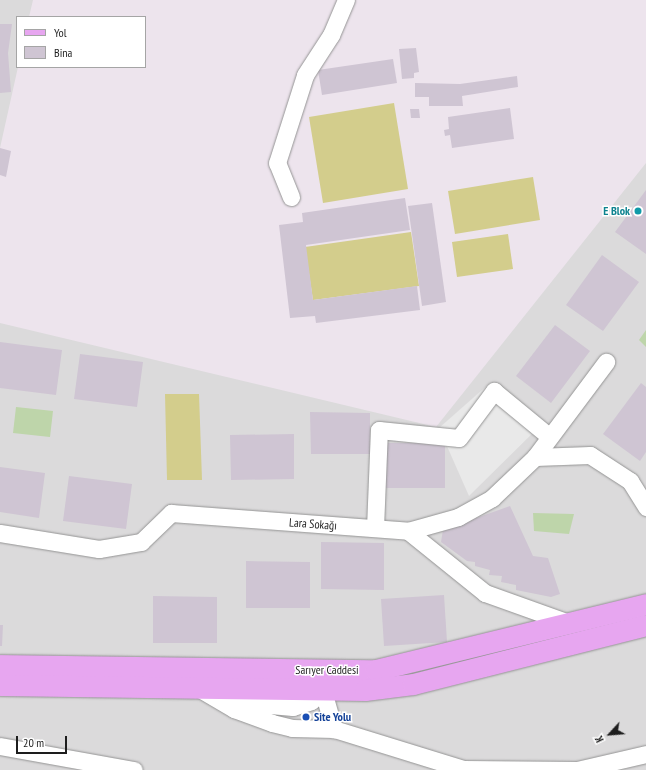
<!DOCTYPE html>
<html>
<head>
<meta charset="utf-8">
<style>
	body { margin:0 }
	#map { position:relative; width:646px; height:770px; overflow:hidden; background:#ede4ed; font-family:"PT Sans Narrow",sans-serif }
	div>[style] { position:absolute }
	.residential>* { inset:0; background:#dbdadb }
	.pitch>* { inset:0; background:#d3cd8c }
	.parking>* { inset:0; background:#e9e9e9 }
	.water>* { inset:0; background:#bed5aa }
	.building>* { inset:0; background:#cfc5d3 }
	.roads { filter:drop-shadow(0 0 1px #949494) drop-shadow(0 0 1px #949494) }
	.minor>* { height:17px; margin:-8.5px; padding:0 8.5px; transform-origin:8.5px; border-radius:8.5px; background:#fff }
	.major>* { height:21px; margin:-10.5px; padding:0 10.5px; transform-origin:10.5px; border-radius:10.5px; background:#e7a6f0 }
	.dots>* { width:11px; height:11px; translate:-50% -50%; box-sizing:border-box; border:2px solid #fff; border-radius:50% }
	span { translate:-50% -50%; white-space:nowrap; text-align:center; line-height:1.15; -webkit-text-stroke:3px #fff; paint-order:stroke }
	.culture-label { font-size:12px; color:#0d838f; font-weight:700 }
	.right { translate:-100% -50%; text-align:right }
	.street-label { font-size:12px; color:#1d1d1d }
	.transit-label { font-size:12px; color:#164399; font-weight:700 }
	.left { translate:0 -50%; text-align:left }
	.legend { position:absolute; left:16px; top:16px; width:130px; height:52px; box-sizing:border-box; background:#fff; border:1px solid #a5a5a5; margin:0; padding:5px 7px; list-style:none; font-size:12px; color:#1d1d1d }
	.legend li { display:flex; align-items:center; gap:8px; height:20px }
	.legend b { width:20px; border:1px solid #a5a5a5 }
	.north { position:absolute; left:590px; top:714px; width:40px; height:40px; -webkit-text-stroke:3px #fff; paint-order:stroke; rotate:244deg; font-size:11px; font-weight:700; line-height:16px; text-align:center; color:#1d1d1d }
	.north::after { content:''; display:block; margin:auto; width:14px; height:18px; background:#1d1d1d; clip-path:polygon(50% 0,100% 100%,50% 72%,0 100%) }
	.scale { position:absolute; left:16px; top:736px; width:51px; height:18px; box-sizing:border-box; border:2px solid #1d1d1d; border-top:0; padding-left:5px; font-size:12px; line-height:14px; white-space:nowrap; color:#1d1d1d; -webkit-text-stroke:3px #fff; paint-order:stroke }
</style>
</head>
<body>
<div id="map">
	<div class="residential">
		<i style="clip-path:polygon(0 0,33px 0,29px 17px,17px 17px,18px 67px,0 148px)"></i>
		<i style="clip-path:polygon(646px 163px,646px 770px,0 770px,0 323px,436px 427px)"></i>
	</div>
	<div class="pitch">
		<i style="clip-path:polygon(394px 103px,408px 189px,323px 203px,309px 117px)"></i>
		<i style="clip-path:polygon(533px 177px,540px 220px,455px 234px,448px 191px)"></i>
		<i style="clip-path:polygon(411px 232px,419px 286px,313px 300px,305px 247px)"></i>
		<i style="clip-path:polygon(508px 234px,513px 269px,457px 277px,452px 242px)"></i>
		<i style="clip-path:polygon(165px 394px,199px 394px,202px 480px,167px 480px)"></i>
	</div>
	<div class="parking">
		<i style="clip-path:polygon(490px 383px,542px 424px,469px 496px,439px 428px)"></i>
	</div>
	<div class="water">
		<i style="clip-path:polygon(646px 330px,646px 347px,639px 340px)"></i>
		<i style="clip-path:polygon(16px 407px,53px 411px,50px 437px,13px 433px)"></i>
		<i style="clip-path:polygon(533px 513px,574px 514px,569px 534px,534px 531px)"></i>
	</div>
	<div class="building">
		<i style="clip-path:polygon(0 24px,12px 24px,8px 53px,11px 92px,0 93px)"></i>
		<i style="clip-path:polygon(416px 48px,419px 72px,414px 73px,414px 78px,402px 79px,399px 49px)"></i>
		<i style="clip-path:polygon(393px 59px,397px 83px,322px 95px,318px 70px)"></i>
		<i style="clip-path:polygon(517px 76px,518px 87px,462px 96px,463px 106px,429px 106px,429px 97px,415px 97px,415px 83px,460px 84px)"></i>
		<i style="clip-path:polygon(510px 108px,514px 139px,452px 148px,450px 135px,445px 136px,444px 130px,449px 129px,448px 117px)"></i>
		<i style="clip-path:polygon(410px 109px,419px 109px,420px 118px,411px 118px)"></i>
		<i style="clip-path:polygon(0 148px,11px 151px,6px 177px,0 175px)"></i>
		<i style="clip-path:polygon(646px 190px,646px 254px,615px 232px)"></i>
		<i style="clip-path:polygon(405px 198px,410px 230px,306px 245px,313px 300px,417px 286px,420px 310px,316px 323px,315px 316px,290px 318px,279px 225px,303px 222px,302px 213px)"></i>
		<i style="clip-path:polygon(432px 203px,446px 302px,422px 306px,408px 206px)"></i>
		<i style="clip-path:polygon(602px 255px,639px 282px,603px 331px,566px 305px)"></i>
		<i style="clip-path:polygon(555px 325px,590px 351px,551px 403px,516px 376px)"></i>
		<i style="clip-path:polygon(0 342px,62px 350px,56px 395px,0 388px)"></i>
		<i style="clip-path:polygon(80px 354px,143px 362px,137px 407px,74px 399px)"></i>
		<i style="clip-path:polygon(641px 383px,646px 387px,646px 452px,640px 461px,603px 434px)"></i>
		<i style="clip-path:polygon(310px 412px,370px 413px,370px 454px,311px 454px)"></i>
		<i style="clip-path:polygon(294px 434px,294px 479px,231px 480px,230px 435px)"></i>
		<i style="clip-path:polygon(383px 443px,445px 443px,445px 488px,383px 488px)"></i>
		<i style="clip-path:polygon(0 467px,45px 473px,39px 518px,0 512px)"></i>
		<i style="clip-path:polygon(69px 476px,132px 484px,126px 529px,63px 521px)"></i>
		<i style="clip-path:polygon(510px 506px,533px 556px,548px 558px,560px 594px,551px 597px,516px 590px,516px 585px,501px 582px,502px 576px,489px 575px,490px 570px,475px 566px,475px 562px,467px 561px,441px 542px,443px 530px)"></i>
		<i style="clip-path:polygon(321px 542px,384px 543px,384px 590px,321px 589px)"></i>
		<i style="clip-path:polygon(246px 561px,310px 562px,310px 608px,246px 608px)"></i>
		<i style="clip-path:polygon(444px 595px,447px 642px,384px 646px,381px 599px)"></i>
		<i style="clip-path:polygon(153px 596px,217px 597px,217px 643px,153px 643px)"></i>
		<i style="clip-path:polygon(0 625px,3px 625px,2px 646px,0 646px)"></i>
	</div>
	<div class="roads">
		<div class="minor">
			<i style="left:291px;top:197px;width:37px;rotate:-112deg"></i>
			<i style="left:277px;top:163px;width:92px;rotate:-72.3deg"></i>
			<i style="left:305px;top:75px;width:48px;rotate:-57deg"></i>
			<i style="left:331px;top:35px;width:38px;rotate:-67deg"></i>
			<i style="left:535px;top:457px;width:55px;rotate:-2.1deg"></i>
			<i style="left:590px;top:455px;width:48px;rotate:33deg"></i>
			<i style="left:630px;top:481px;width:31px;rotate:58deg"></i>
			<i style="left:375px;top:528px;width:98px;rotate:-87.7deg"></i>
			<i style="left:379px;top:430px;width:80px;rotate:5.7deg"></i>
			<i style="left:459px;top:438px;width:59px;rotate:-53.3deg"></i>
			<i style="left:494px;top:391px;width:72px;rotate:39.4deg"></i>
			<i style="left:408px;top:531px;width:52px;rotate:-15.6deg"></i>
			<i style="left:458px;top:517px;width:39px;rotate:-29deg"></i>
			<i style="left:492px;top:498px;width:59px;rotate:-43.6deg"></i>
			<i style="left:535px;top:457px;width:119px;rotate:-53.2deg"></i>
			<i style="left:0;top:533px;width:100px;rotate:9.2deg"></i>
			<i style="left:99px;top:549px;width:43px;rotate:-9.5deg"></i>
			<i style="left:141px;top:542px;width:42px;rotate:-44deg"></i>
			<i style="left:171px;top:513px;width:238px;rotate:4.3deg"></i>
			<i style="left:408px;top:531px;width:99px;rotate:38.8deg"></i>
			<i style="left:485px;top:593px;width:89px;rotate:19.7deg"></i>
			<i style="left:198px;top:688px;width:42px;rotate:30.3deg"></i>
			<i style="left:234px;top:709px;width:40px;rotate:20.2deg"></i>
			<i style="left:272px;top:723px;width:21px;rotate:14deg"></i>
			<i style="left:292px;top:728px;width:42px;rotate:1.4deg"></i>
			<i style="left:334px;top:729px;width:135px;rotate:17.2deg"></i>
			<i style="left:463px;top:769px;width:114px;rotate:0.5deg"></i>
			<i style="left:577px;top:770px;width:71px;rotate:-13.1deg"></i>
			<i style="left:235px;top:702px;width:58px;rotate:4.9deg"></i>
			<i style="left:293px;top:707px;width:19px;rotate:-18deg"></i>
			<i style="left:311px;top:701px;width:16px;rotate:-40deg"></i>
			<i style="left:323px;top:691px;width:40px;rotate:74deg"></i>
			<i style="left:0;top:746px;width:136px;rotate:10.2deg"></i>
		</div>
		<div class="major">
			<i style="left:0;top:665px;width:376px;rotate:0.8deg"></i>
			<i style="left:376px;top:670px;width:278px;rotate:-13.7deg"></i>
			<i style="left:0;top:685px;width:365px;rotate:0.8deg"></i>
			<i style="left:365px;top:690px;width:48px;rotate:-7.1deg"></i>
			<i style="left:413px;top:684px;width:240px;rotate:-14.2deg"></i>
		</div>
	</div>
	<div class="dots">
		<i style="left:638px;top:211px;background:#0f9aa8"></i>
		<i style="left:306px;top:717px;background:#1a4fb4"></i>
	</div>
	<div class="culture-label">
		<span class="right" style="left:630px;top:211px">E Blok</span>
	</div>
	<div class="street-label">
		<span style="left:313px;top:524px;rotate:4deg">Lara Sokağı</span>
		<span style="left:327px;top:670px">Sarıyer Caddesi</span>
	</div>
	<div class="transit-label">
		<span class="left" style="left:314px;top:717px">Site Yolu</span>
	</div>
	<ul class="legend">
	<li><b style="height:5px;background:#e7a6f0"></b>Yol</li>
	<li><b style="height:11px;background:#cfc5d3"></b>Bina</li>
	</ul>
	<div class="north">K</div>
	<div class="scale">20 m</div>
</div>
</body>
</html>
